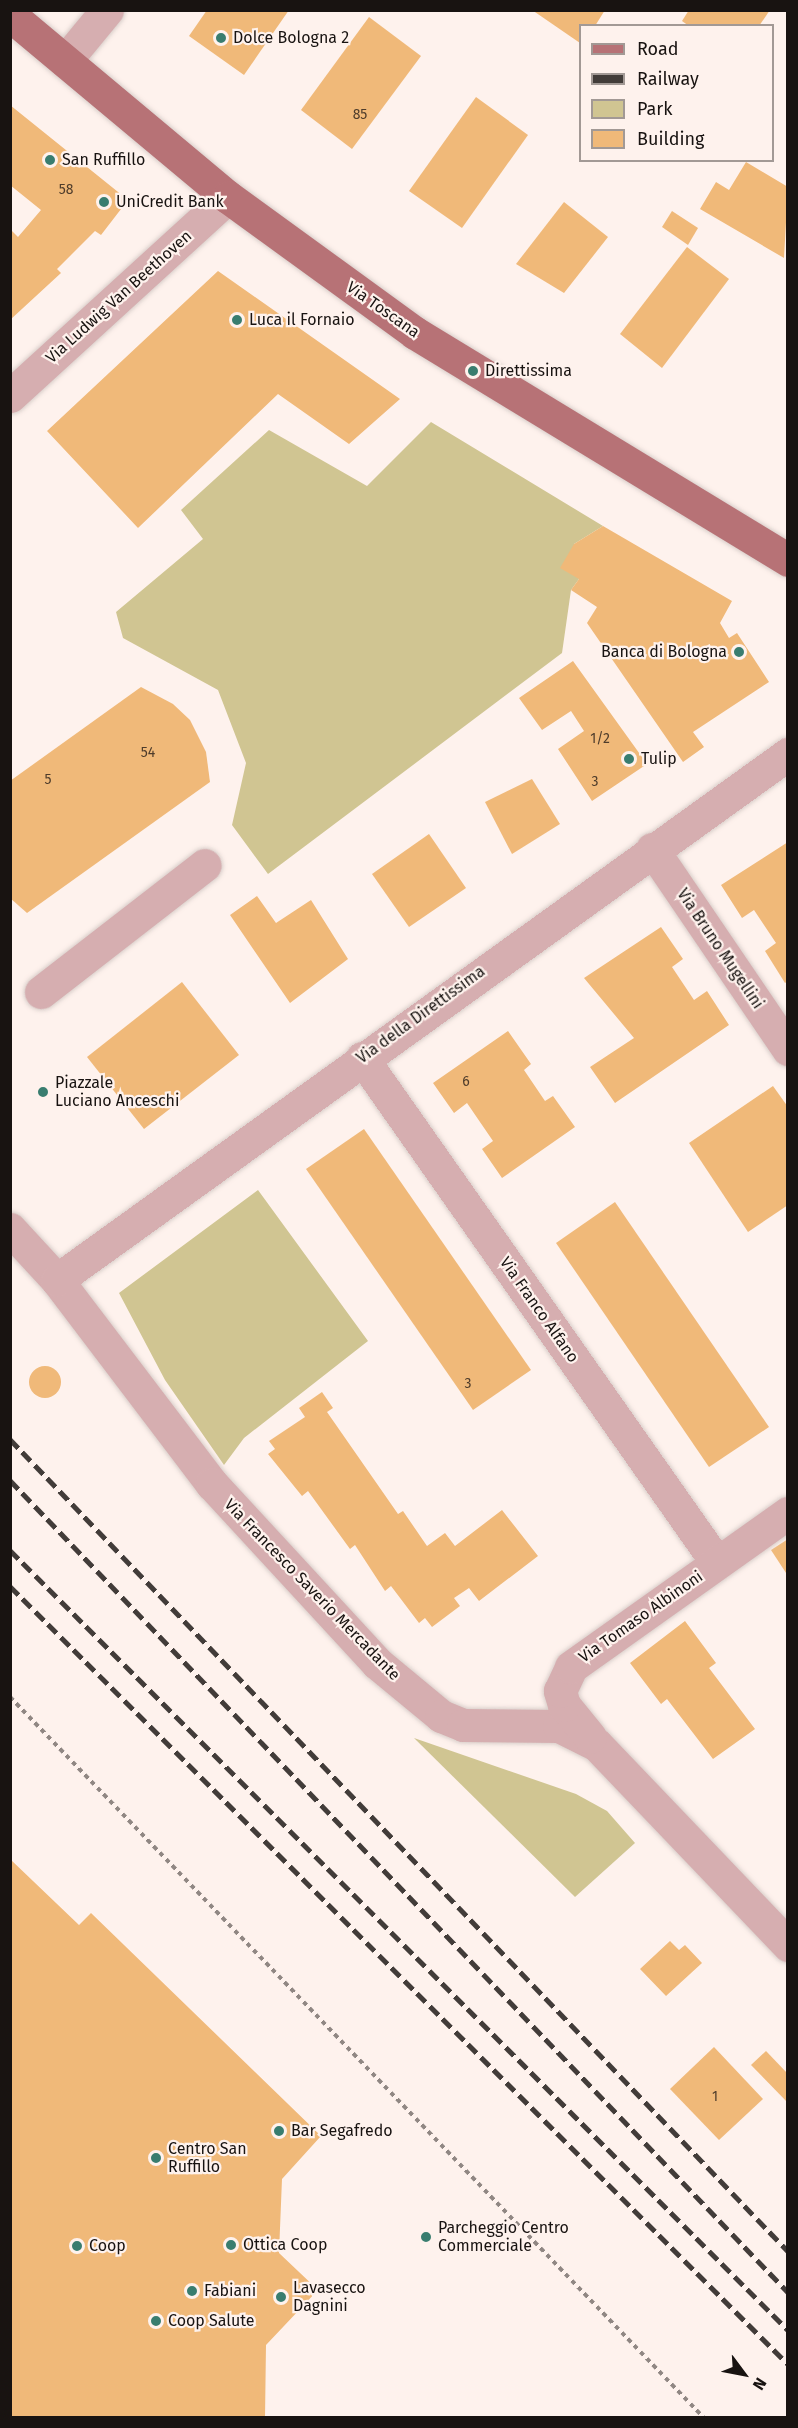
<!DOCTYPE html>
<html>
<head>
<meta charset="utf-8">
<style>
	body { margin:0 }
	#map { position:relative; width:798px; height:2428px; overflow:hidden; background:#fef2ed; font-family:"Fira Sans",sans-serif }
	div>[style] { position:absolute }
	.green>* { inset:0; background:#d0c592 }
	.building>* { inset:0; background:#f0b979 }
	.round { border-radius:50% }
	.path>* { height:4px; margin-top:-2px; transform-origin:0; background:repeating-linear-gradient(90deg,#908783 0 4.5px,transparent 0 9px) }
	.roads { filter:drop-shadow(0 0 2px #d9ceca) drop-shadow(0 0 2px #d9ceca) }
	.minor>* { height:33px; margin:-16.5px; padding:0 16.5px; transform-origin:16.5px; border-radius:16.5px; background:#d6aeb0 }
	.major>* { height:33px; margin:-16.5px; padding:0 16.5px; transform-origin:16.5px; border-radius:16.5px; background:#b77276 }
	.rail>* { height:4.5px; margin-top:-2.25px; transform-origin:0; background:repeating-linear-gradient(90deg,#423c39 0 12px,transparent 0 18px) }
	.dots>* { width:16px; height:16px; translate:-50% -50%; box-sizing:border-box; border:3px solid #fef2ed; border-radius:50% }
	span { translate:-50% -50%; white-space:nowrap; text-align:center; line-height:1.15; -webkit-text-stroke:4.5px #fef2ed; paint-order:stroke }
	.number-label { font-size:14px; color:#4e3c2b }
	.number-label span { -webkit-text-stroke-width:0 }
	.poi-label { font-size:16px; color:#181311 }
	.left { translate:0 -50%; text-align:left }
	.right { translate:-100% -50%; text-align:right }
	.street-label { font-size:16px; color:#181311 }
	.frame { position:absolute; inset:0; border:12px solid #181311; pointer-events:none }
	.legend { position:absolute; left:579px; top:24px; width:195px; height:138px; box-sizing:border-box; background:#fef2ed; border:2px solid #a29995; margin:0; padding:8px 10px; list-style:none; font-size:18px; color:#181311 }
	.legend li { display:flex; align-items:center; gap:12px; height:30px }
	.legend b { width:30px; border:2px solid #a29995 }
	.north { position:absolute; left:714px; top:2344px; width:60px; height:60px; -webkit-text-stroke:4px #fef2ed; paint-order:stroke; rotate:122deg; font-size:16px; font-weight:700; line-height:24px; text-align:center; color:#181311 }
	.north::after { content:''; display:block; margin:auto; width:21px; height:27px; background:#181311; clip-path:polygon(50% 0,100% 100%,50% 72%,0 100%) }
</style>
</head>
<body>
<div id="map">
	<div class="green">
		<i style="clip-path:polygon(431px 422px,603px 526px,574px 544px,579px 579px,571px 590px,562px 653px,268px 874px,232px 825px,246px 763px,218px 690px,123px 638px,116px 612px,203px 539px,181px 510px,269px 430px,367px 486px)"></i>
		<i style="clip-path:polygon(258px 1190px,368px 1341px,244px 1438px,224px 1465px,165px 1380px,119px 1293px)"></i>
		<i style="clip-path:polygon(414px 1738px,576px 1794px,607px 1811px,635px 1843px,575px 1897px)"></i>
	</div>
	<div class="building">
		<i style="clip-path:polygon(207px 10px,289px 10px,244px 75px,189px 36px)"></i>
		<i style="clip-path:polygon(532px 10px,605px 10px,595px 26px,580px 26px,580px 43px)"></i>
		<i style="clip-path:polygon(689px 10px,770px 10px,759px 26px,689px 26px,682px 21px)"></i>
		<i style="clip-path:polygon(369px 17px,421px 56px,352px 149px,301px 110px)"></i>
		<i style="clip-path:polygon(476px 97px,528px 135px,462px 228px,409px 191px)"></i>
		<i style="clip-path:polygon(10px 105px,128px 200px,101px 235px,95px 231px,57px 269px,61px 273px,10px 320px,10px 229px,18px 237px,41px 210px,10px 185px)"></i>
		<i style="clip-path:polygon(746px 162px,788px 187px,784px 258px,700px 209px,716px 182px,729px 190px)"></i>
		<i style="clip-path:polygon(564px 202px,608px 237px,564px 293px,516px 264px)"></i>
		<i style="clip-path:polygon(672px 211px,698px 228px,688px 245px,662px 227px)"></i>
		<i style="clip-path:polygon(687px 247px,729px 279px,662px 368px,620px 334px)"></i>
		<i style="clip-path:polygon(218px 271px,400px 399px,349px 444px,278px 394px,138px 528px,47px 431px)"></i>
		<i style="clip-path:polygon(603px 526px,732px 601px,720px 623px,729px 638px,737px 633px,769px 682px,693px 732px,704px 747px,683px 762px,587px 623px,597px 607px,571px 590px,579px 579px,560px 568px,574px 544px)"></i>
		<i style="clip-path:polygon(573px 661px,647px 764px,592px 801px,558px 749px,584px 731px,571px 711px,542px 730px,519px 698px)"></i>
		<i style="clip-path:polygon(141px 687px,173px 704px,190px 720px,206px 752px,210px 782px,27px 913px,10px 898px,10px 781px)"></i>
		<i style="clip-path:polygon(532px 779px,560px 824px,512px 854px,485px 802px)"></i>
		<i style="clip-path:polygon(429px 834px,466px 888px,409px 927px,372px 874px)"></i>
		<i style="clip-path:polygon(788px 842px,788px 981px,785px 983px,765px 951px,776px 943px,754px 910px,742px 918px,721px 885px)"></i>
		<i style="clip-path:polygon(257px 896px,276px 923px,311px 900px,348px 959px,290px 1003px,230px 915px)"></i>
		<i style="clip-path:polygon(661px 927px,683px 959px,672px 967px,694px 1000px,707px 991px,729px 1025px,615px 1103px,590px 1067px,634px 1038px,584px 978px)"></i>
		<i style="clip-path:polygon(182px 982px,239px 1055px,144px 1129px,87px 1057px)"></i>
		<i style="clip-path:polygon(508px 1031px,531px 1064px,524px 1070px,545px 1101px,553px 1096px,575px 1127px,502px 1178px,482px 1149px,493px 1141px,467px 1103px,454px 1113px,433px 1083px)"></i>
		<i style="clip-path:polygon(773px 1086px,788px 1107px,788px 1205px,748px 1232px,689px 1143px)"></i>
		<i style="clip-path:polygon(364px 1129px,531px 1370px,473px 1410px,306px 1169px)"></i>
		<i style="clip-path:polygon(615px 1202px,769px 1427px,709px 1467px,556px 1243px)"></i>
		<i class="round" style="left:29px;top:1366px;width:32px;height:32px"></i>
		<i style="clip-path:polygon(322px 1392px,333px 1408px,327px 1412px,398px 1514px,403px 1511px,427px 1546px,445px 1533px,455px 1546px,502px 1510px,538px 1556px,479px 1601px,469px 1588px,454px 1598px,460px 1606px,432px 1627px,425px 1618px,419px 1623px,391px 1586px,385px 1591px,355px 1545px,350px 1549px,308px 1491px,302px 1496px,268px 1454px,275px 1449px,269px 1441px,305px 1417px,299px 1408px)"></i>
		<i style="clip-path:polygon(788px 1539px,788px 1576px,771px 1550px)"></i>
		<i style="clip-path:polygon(685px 1621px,716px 1663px,709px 1668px,755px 1729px,713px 1759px,667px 1699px,661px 1704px,630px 1663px)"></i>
		<i style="clip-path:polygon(10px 1859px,79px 1925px,91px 1913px,321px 2136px,282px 2179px,279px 2253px,318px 2290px,266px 2345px,265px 2418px,10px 2418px)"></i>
		<i style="clip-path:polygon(670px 1941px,679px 1950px,685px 1945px,702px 1963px,666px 1996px,640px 1969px)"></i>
		<i style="clip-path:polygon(714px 2047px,763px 2099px,719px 2140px,670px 2089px)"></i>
		<i style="clip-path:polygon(766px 2051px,788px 2074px,788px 2103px,751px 2065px)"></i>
	</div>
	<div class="path">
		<i style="left:10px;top:1697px;width:1001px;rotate:46.09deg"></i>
	</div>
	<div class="roads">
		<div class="minor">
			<i style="left:65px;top:61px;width:66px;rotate:-50.5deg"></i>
			<i style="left:10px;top:396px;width:295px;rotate:-42.4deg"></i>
			<i style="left:652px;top:849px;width:242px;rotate:55.8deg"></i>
			<i style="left:41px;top:992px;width:207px;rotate:-37.8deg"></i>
			<i style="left:362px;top:1058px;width:617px;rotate:54.89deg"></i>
			<i style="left:10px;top:1229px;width:69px;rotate:47.3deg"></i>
			<i style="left:57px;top:1280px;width:256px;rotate:52.8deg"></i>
			<i style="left:212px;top:1484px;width:243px;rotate:47.3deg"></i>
			<i style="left:377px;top:1663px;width:83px;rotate:39.6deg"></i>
			<i style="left:441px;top:1716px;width:24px;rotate:22deg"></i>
			<i style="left:463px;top:1725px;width:96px;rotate:0.6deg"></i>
			<i style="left:559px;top:1726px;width:42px;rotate:26.6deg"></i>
			<i style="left:597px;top:1745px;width:277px;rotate:46.3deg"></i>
			<i style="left:57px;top:1280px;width:901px;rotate:-35.74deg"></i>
			<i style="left:590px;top:1737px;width:41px;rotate:-129.1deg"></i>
			<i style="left:564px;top:1705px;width:15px;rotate:-106deg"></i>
			<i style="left:560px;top:1691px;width:26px;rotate:-65deg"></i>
			<i style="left:571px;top:1667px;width:266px;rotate:-35.4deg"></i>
		</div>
		<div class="major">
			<i style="left:10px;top:15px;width:284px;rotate:39.9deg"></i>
			<i style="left:228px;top:197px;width:231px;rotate:36deg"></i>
			<i style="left:415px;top:333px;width:437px;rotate:31.3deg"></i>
		</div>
	</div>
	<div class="rail">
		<i style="left:10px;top:1439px;width:1125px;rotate:46.23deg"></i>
		<i style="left:10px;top:1480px;width:1125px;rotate:46.23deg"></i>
		<i style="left:10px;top:1550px;width:1102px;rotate:45.07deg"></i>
		<i style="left:10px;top:1586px;width:1100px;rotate:45deg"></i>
	</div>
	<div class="dots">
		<i style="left:221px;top:38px;background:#397d6f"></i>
		<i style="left:50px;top:160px;background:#397d6f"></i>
		<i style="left:104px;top:202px;background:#397d6f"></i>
		<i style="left:237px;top:320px;background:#397d6f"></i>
		<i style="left:473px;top:371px;background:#397d6f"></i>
		<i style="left:739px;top:652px;background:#397d6f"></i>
		<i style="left:629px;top:759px;background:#397d6f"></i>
		<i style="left:43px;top:1092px;background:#397d6f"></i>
		<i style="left:279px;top:2131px;background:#397d6f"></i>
		<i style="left:156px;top:2158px;background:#397d6f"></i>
		<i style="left:426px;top:2237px;background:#397d6f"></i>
		<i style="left:231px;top:2245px;background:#397d6f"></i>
		<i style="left:77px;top:2246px;background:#397d6f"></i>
		<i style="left:192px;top:2291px;background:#397d6f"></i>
		<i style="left:281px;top:2297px;background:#397d6f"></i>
		<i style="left:156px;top:2321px;background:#397d6f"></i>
	</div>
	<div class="number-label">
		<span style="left:360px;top:115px">85</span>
		<span style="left:66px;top:190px">58</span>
		<span style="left:600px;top:739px">1/2</span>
		<span style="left:148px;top:753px">54</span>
		<span style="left:48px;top:780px">5</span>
		<span style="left:595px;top:782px">3</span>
		<span style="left:466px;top:1082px">6</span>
		<span style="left:468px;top:1384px">3</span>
		<span style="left:715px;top:2097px">1</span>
	</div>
	<div class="poi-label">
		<span class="left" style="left:233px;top:38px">Dolce Bologna 2</span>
		<span class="left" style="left:62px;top:160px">San Ruffillo</span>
		<span class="left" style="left:116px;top:202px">UniCredit Bank</span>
		<span class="left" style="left:249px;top:320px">Luca il Fornaio</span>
		<span class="left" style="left:485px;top:371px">Direttissima</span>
		<span class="right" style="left:727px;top:652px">Banca di Bologna</span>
		<span class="left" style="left:641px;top:759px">Tulip</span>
		<span class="left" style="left:55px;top:1092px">Piazzale<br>Luciano Anceschi</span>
		<span class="left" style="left:291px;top:2131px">Bar Segafredo</span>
		<span class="left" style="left:168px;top:2158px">Centro San<br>Ruffillo</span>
		<span class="left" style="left:438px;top:2237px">Parcheggio Centro<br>Commerciale</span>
		<span class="left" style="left:243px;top:2245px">Ottica Coop</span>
		<span class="left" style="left:89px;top:2246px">Coop</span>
		<span class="left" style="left:293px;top:2297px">Lavasecco<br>Dagnini</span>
		<span class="left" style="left:204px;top:2291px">Fabiani</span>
		<span class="left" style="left:168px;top:2321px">Coop Salute</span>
	</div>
	<div class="street-label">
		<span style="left:119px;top:297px;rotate:-42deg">Via Ludwig Van Beethoven</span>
		<span style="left:383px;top:310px;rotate:35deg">Via Toscana</span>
		<span style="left:720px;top:949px;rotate:56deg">Via Bruno Mugellini</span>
		<span style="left:421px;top:1015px;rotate:-36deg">Via della Direttissima</span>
		<span style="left:539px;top:1310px;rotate:55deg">Via Franco Alfano</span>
		<span style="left:312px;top:1590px;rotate:46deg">Via Francesco Saverio Mercadante</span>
		<span style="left:641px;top:1617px;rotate:-35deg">Via Tomaso Albinoni</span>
	</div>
	<div class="frame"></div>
	<ul class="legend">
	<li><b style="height:8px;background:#b77276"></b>Road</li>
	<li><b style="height:8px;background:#423c39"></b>Railway</li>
	<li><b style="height:16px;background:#d0c592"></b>Park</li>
	<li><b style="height:16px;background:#f0b979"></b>Building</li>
	</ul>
	<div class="north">N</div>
</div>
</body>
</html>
